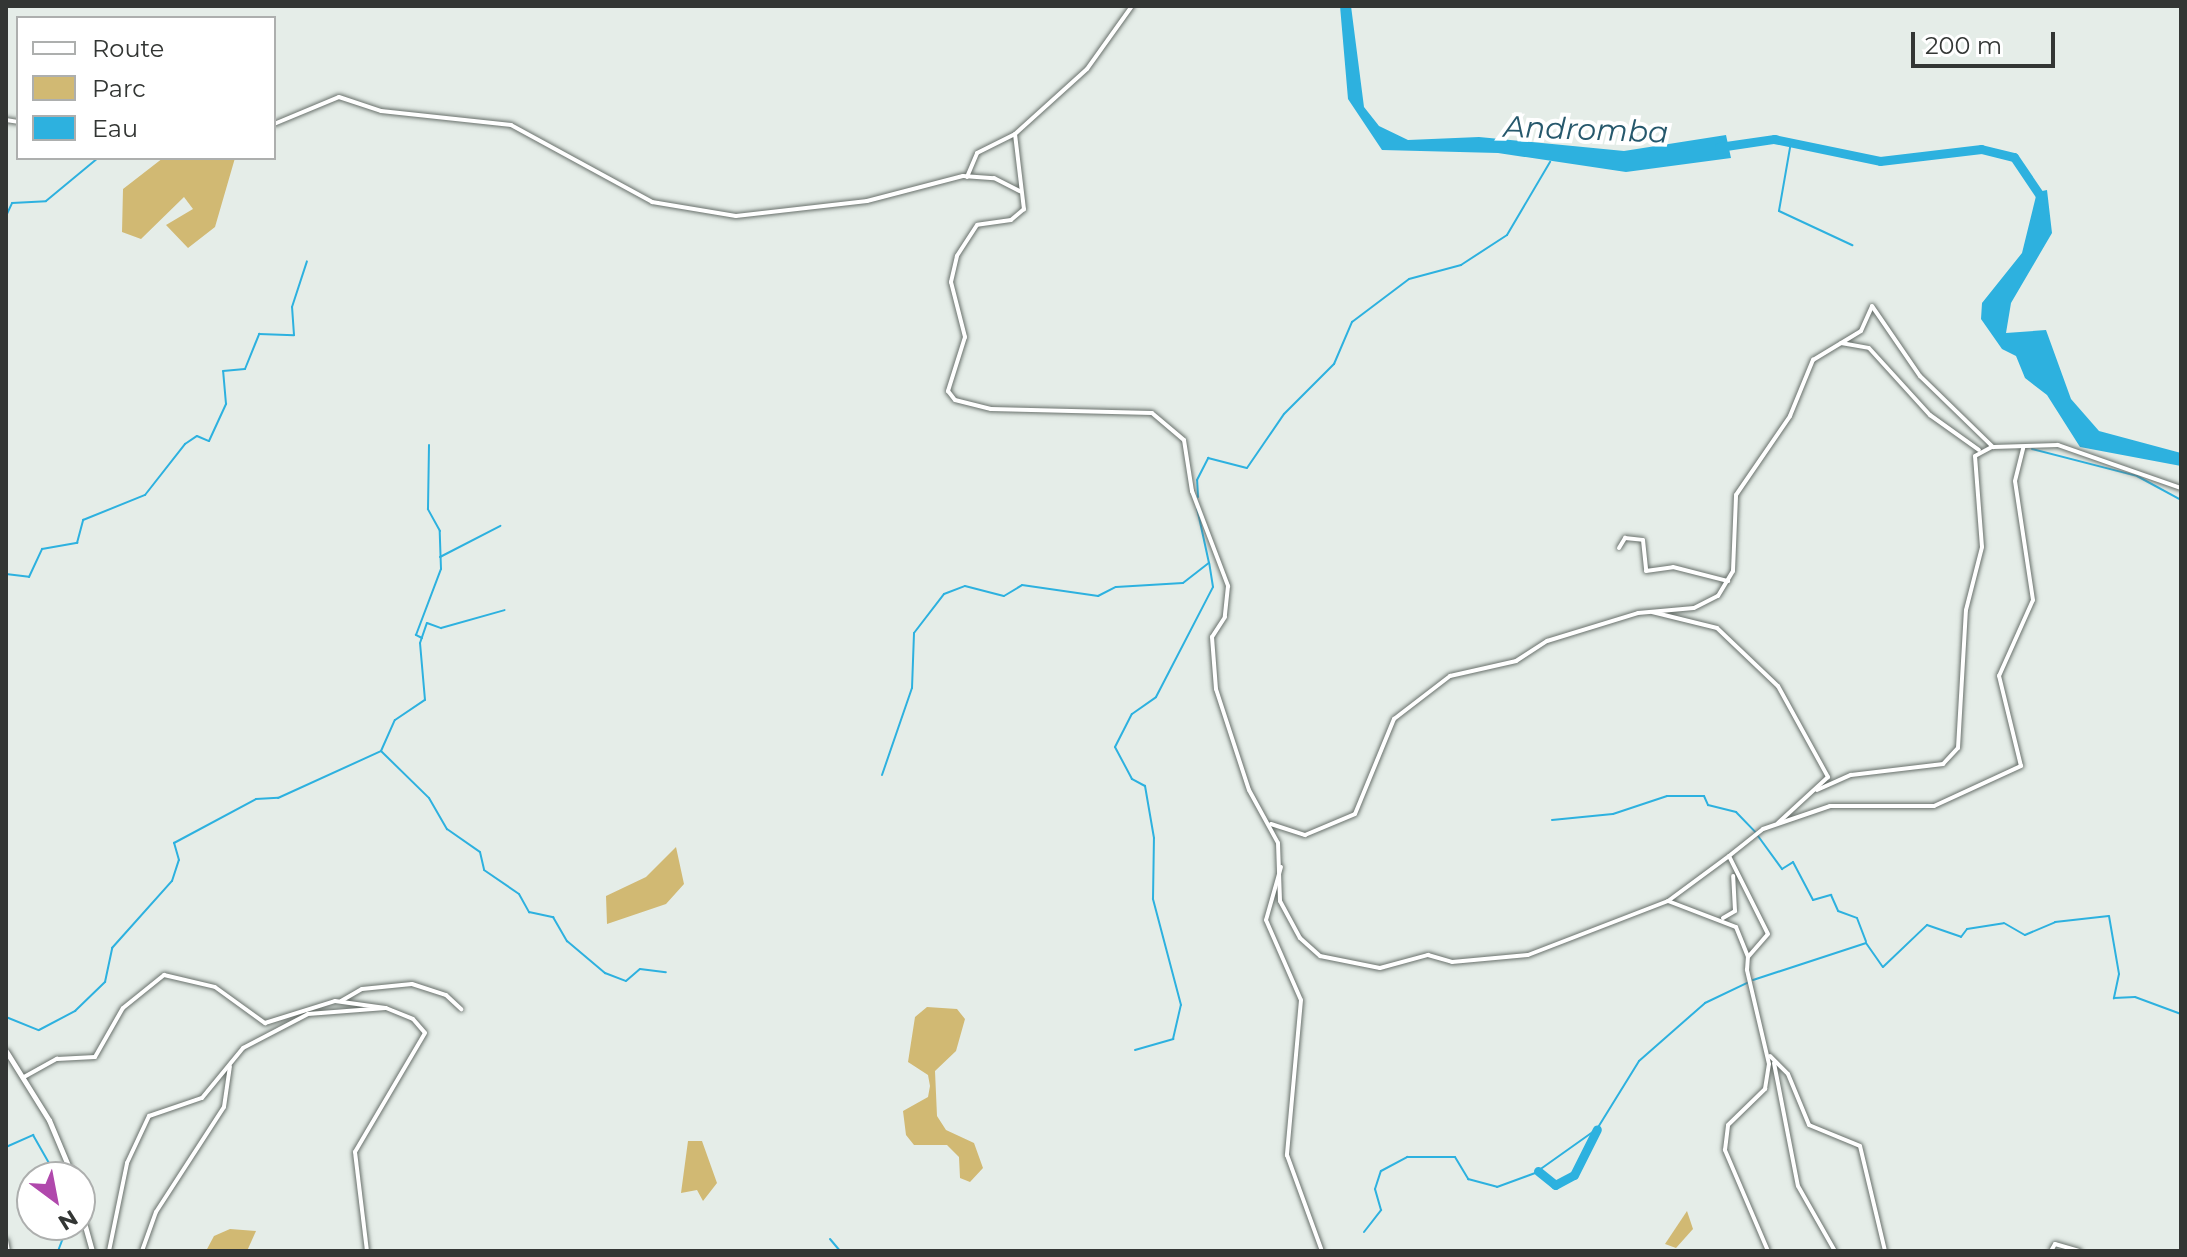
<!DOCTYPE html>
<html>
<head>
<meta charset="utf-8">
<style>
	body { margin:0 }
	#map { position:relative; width:2187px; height:1257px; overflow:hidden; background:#e5ede8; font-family:Montserrat,sans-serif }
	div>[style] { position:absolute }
	.green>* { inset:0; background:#d1b973 }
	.water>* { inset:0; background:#2db1df }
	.stream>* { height:2px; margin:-1px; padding:0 1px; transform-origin:1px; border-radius:1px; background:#2db1df }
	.river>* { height:9px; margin:-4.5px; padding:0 4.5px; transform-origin:4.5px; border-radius:4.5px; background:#2db1df }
	.roads { filter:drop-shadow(0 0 2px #676f6a) drop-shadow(0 0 2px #676f6a) }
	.minor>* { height:4px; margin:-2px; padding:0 2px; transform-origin:2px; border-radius:2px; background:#fff }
	.tertiary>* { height:5px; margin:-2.5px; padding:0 2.5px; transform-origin:2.5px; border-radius:2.5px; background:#fff }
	span { translate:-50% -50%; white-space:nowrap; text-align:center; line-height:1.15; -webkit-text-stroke:8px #fff; paint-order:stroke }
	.water-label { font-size:30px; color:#26586c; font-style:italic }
	.frame { position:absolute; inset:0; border:8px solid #333634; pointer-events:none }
	.legend { position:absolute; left:16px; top:16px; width:260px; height:144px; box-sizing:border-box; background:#fff; border:2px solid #adafae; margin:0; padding:10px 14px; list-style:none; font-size:24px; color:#333634 }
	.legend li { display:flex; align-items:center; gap:16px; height:40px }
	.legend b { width:40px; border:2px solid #adafae }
	.north { position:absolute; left:16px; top:1161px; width:80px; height:80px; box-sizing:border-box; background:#fff; border:2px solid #adafae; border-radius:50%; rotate:148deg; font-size:22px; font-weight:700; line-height:32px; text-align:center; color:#333634 }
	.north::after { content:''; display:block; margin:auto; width:28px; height:36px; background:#b048ac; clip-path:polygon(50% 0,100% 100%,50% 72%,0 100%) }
	.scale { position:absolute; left:1911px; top:32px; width:144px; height:36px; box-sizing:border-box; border:4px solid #333634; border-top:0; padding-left:10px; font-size:24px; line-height:28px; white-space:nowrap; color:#333634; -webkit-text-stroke:6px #fff; paint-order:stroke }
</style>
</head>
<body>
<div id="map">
	<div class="green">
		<i style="clip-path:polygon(163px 158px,235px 158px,215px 227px,188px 248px,166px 225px,193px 209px,184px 197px,141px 239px,122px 232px,123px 189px)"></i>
		<i style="clip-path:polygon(676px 847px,684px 884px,666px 904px,607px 924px,606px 896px,646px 877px)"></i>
		<i style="clip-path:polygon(927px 1007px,957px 1009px,965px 1019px,956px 1051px,935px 1071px,937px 1116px,946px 1130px,974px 1143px,983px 1168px,970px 1182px,960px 1178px,959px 1157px,947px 1145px,914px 1145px,906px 1135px,903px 1111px,928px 1097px,930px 1086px,928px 1075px,908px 1062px,915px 1017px)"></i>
		<i style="clip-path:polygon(688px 1141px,702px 1141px,717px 1183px,703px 1201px,697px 1190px,681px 1193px)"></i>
		<i style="clip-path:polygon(1687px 1211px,1693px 1229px,1676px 1248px,1665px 1244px)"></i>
		<i style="clip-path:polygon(230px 1229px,256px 1231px,247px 1251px,206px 1251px,214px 1236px)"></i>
	</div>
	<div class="water">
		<i style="clip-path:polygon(1340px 6px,1351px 6px,1364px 107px,1379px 126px,1408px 140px,1479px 137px,1624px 151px,1726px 135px,1731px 158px,1626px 172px,1498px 153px,1382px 150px,1348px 99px)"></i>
		<i style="clip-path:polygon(2047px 190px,2052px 233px,2011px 303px,2006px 333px,2046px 330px,2071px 399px,2099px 431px,2181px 453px,2181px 466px,2080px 447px,2047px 395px,2025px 378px,2016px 356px,2002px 349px,1981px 319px,1982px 303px,2022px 253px,2037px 192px)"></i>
	</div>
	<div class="stream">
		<i style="left:1791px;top:142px;width:70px;rotate:99.9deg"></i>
		<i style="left:1779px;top:211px;width:81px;rotate:25deg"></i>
		<i style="left:6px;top:216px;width:14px;rotate:-65deg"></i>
		<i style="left:12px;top:203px;width:34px;rotate:-3deg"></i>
		<i style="left:46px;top:201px;width:67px;rotate:-39.6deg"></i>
		<i style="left:2032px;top:449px;width:108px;rotate:14.4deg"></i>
		<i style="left:2137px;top:476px;width:50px;rotate:28.6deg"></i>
		<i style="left:1198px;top:497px;width:17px;rotate:-93deg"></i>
		<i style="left:1197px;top:480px;width:25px;rotate:-63deg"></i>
		<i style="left:1208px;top:458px;width:40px;rotate:14.4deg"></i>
		<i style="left:1247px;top:468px;width:65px;rotate:-55.6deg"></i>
		<i style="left:1284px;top:414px;width:71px;rotate:-45deg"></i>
		<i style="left:1334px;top:364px;width:46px;rotate:-66.8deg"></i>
		<i style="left:1352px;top:322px;width:71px;rotate:-37deg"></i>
		<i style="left:1409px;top:279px;width:54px;rotate:-15.1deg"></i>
		<i style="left:1461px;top:265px;width:55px;rotate:-33.1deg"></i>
		<i style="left:1507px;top:235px;width:85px;rotate:-59.5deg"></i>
		<i style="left:440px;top:557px;width:68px;rotate:-27.3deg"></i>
		<i style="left:6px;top:574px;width:23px;rotate:7deg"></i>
		<i style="left:29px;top:577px;width:31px;rotate:-65deg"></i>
		<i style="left:42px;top:549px;width:36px;rotate:-10deg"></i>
		<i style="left:77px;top:543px;width:24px;rotate:-75deg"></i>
		<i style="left:83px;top:520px;width:67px;rotate:-22deg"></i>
		<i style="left:145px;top:495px;width:65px;rotate:-51.9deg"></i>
		<i style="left:185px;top:444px;width:14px;rotate:-34deg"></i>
		<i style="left:197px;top:436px;width:13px;rotate:23deg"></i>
		<i style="left:209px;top:441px;width:41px;rotate:-65.3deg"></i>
		<i style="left:226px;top:404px;width:33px;rotate:-95deg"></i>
		<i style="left:223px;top:371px;width:22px;rotate:-5deg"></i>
		<i style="left:245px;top:369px;width:38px;rotate:-68deg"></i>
		<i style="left:259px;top:334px;width:35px;rotate:2deg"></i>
		<i style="left:294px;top:335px;width:28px;rotate:-94deg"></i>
		<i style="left:292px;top:307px;width:48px;rotate:-71.9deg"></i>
		<i style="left:422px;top:638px;width:7px;rotate:-153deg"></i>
		<i style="left:416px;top:635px;width:71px;rotate:-69.3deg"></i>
		<i style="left:441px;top:569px;width:38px;rotate:-92deg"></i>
		<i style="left:440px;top:531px;width:25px;rotate:-119deg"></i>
		<i style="left:428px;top:509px;width:64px;rotate:-89.1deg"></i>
		<i style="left:381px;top:751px;width:67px;rotate:44.4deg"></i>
		<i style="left:429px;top:798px;width:36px;rotate:60deg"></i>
		<i style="left:447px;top:829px;width:40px;rotate:34.9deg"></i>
		<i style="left:480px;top:852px;width:18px;rotate:77deg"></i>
		<i style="left:484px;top:870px;width:42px;rotate:34.4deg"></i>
		<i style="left:519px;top:894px;width:21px;rotate:61deg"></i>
		<i style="left:529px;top:912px;width:25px;rotate:12deg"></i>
		<i style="left:553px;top:917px;width:28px;rotate:60deg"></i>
		<i style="left:567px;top:941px;width:50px;rotate:40.1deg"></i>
		<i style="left:605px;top:973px;width:22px;rotate:21deg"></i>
		<i style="left:626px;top:981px;width:18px;rotate:-41deg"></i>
		<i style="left:640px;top:969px;width:26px;rotate:7deg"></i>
		<i style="left:882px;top:775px;width:92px;rotate:-71deg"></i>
		<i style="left:912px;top:688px;width:55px;rotate:-87.9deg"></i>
		<i style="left:914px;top:633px;width:49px;rotate:-52.4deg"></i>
		<i style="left:944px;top:594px;width:22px;rotate:-21deg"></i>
		<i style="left:965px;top:586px;width:40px;rotate:14.4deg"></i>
		<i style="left:1004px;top:596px;width:21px;rotate:-31deg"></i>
		<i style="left:1022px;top:585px;width:77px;rotate:8.2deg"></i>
		<i style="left:1098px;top:596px;width:20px;rotate:-27deg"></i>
		<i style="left:1116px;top:587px;width:67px;rotate:-3.4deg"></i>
		<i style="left:1183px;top:583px;width:33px;rotate:-38deg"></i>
		<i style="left:1209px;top:563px;width:56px;rotate:-102.3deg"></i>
		<i style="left:1552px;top:820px;width:61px;rotate:-5.6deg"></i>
		<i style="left:1613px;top:814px;width:57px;rotate:-18.4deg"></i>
		<i style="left:1667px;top:796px;width:37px"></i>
		<i style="left:1704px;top:796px;width:10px;rotate:66deg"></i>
		<i style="left:1708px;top:805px;width:29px;rotate:14deg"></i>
		<i style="left:1736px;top:812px;width:28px;rotate:46deg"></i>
		<i style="left:1758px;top:836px;width:41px;rotate:54deg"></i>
		<i style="left:1782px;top:869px;width:13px;rotate:-32deg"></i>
		<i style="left:1793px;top:862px;width:43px;rotate:62.2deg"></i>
		<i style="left:1813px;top:900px;width:19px;rotate:-16deg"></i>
		<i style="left:1831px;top:895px;width:17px;rotate:66deg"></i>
		<i style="left:1838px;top:911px;width:20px;rotate:20deg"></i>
		<i style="left:1857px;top:918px;width:25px;rotate:69deg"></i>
		<i style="left:1753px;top:980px;width:119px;rotate:-18.1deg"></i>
		<i style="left:1866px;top:943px;width:29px;rotate:55deg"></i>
		<i style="left:1883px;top:967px;width:61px;rotate:-43.7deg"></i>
		<i style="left:1927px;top:925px;width:36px;rotate:19deg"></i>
		<i style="left:1961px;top:937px;width:10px;rotate:-53deg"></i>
		<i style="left:1967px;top:929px;width:37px;rotate:-9deg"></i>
		<i style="left:2004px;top:923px;width:24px;rotate:30deg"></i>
		<i style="left:2025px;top:935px;width:33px;rotate:-23deg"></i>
		<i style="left:2055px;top:922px;width:54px;rotate:-6.3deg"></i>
		<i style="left:2109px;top:916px;width:59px;rotate:80.2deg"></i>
		<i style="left:2119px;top:974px;width:25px;rotate:102deg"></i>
		<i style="left:2114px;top:998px;width:21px;rotate:-3deg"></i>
		<i style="left:2135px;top:997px;width:49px;rotate:20.3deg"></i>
		<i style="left:6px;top:1017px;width:35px;rotate:22deg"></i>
		<i style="left:39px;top:1030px;width:41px;rotate:-27.8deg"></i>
		<i style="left:75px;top:1011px;width:42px;rotate:-44deg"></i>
		<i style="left:105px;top:982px;width:35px;rotate:-78deg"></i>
		<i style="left:112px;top:948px;width:90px;rotate:-48.2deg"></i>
		<i style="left:172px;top:881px;width:22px;rotate:-72deg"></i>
		<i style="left:179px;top:860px;width:18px;rotate:-106deg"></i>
		<i style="left:174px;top:843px;width:93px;rotate:-28.2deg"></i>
		<i style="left:256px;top:799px;width:22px;rotate:-3deg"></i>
		<i style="left:278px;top:798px;width:113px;rotate:-24.5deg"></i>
		<i style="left:381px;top:751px;width:34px;rotate:-66deg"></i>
		<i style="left:395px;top:720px;width:36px;rotate:-34deg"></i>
		<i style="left:425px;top:700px;width:57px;rotate:-95deg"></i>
		<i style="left:420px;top:643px;width:21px;rotate:-71deg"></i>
		<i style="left:427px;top:623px;width:15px;rotate:20deg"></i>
		<i style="left:441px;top:628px;width:66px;rotate:-15.7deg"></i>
		<i style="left:1135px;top:1050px;width:40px;rotate:-16deg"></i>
		<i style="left:1173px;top:1039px;width:35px;rotate:-77deg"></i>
		<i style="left:1181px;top:1005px;width:110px;rotate:-104.8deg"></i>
		<i style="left:1153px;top:899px;width:61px;rotate:-89.1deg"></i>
		<i style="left:1154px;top:838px;width:53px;rotate:-99.8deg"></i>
		<i style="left:1145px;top:786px;width:15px;rotate:-152deg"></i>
		<i style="left:1132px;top:779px;width:36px;rotate:-118deg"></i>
		<i style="left:1115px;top:747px;width:37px;rotate:-63deg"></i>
		<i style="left:1132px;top:714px;width:29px;rotate:-35deg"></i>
		<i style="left:1156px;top:697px;width:124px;rotate:-62.6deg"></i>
		<i style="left:1213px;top:587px;width:24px;rotate:-99deg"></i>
		<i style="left:6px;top:1147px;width:30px;rotate:-24deg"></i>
		<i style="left:33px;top:1135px;width:48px;rotate:60.3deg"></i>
		<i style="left:1364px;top:1232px;width:28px;rotate:-52deg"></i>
		<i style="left:1381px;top:1210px;width:22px;rotate:-106deg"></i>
		<i style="left:1375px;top:1189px;width:19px;rotate:-72deg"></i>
		<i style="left:1381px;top:1171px;width:30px;rotate:-28deg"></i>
		<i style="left:1407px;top:1157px;width:48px"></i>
		<i style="left:1455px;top:1157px;width:26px;rotate:59deg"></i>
		<i style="left:1468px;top:1179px;width:30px;rotate:15deg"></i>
		<i style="left:1497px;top:1187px;width:40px;rotate:-20.2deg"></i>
		<i style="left:1535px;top:1173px;width:76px;rotate:-35.4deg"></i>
		<i style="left:1597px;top:1129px;width:80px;rotate:-58.3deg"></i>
		<i style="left:1639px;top:1061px;width:88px;rotate:-41.3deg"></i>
		<i style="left:1705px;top:1003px;width:49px;rotate:-25.5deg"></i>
		<i style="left:830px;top:1239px;width:16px;rotate:50deg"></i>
		<i style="left:58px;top:1251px;width:28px;rotate:-69deg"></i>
	</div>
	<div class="river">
		<i style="left:1719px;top:147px;width:56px;rotate:-8.3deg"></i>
		<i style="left:1774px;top:139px;width:108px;rotate:11.7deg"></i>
		<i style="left:1880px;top:161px;width:102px;rotate:-6.8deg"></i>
		<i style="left:1981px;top:149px;width:34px;rotate:14deg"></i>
		<i style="left:2014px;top:157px;width:52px;rotate:56deg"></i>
		<i style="left:1538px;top:1171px;width:22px;rotate:39deg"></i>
		<i style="left:1555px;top:1185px;width:21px;rotate:-28deg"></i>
		<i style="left:1574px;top:1175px;width:51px;rotate:-63.4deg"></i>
	</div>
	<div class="roads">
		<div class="minor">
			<i style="left:1132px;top:6px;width:77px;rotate:125.5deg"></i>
			<i style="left:1087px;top:69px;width:97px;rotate:137.9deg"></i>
			<i style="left:1015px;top:134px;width:76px;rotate:83.2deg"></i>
			<i style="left:1024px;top:209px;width:17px;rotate:140deg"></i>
			<i style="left:1011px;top:220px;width:34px;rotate:172deg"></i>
			<i style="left:977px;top:225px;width:37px;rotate:123deg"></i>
			<i style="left:957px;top:256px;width:27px;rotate:103deg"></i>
			<i style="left:951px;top:282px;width:57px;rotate:75.7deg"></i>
			<i style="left:965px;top:337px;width:57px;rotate:107.5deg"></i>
			<i style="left:948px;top:391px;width:11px;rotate:52deg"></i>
			<i style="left:955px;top:400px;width:37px;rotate:14deg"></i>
			<i style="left:991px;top:409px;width:161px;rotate:1.4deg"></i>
			<i style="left:1152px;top:413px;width:42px;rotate:40.2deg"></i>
			<i style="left:1184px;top:440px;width:52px;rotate:81.1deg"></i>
			<i style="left:1192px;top:491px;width:102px;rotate:69.2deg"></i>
			<i style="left:1228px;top:586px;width:31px;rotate:96deg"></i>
			<i style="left:1225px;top:617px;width:24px;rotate:123deg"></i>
			<i style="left:1212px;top:637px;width:52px;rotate:85.6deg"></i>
			<i style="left:1216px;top:689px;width:106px;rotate:71.9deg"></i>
			<i style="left:1249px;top:790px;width:60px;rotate:61.3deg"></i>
			<i style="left:1278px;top:843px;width:58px;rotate:88deg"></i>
			<i style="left:1280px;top:901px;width:42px;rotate:61.6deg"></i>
			<i style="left:1300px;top:938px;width:27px;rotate:42deg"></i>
			<i style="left:1320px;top:956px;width:61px;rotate:11.3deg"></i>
			<i style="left:1380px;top:968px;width:50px;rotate:-15.2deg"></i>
			<i style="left:1428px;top:955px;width:25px;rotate:16deg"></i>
			<i style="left:1452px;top:962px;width:76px;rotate:-5.3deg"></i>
			<i style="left:1528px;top:955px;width:150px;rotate:-21.1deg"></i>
			<i style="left:1668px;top:901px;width:76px;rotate:-36.4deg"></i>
			<i style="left:6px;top:120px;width:12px;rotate:9deg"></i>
			<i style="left:274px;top:124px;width:70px;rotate:-22.6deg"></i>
			<i style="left:339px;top:97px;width:44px;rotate:18.4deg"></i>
			<i style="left:381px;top:111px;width:131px;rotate:6.1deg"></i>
			<i style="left:511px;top:125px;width:161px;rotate:28.6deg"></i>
			<i style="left:652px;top:202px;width:85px;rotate:9.5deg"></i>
			<i style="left:736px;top:216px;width:132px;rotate:-6.5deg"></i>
			<i style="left:867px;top:201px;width:99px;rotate:-14.6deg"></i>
			<i style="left:963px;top:176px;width:31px;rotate:4deg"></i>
			<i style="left:994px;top:178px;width:29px;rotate:27deg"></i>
			<i style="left:967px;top:177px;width:26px;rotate:-67deg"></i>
			<i style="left:977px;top:153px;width:42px;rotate:-26.6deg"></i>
			<i style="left:1841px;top:343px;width:28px;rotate:10deg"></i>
			<i style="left:1869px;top:348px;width:91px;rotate:47.7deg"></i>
			<i style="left:1930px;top:415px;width:60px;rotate:35.5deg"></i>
			<i style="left:1619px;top:548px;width:12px;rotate:-59deg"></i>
			<i style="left:1625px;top:538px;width:18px;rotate:6deg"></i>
			<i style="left:1643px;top:540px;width:31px;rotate:84deg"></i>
			<i style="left:1646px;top:571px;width:27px;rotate:-8deg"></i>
			<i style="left:1673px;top:567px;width:57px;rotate:14.3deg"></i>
			<i style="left:1652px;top:612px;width:67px;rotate:13.8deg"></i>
			<i style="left:1717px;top:628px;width:84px;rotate:43.6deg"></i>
			<i style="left:1778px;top:686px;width:104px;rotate:61.2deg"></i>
			<i style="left:1828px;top:777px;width:68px;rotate:137.4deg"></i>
			<i style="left:1817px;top:790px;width:37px;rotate:-24deg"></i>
			<i style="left:1851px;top:775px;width:93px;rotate:-6.8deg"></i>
			<i style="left:1943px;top:764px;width:22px;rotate:-47deg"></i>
			<i style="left:1958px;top:748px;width:138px;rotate:-86.7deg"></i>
			<i style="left:1966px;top:610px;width:65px;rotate:-75.7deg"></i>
			<i style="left:1982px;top:547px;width:91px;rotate:-94.4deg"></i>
			<i style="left:1975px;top:456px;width:19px;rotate:-28deg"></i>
			<i style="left:1271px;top:824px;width:36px;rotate:18deg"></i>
			<i style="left:1305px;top:835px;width:54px;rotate:-22.8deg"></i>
			<i style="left:1355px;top:814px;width:103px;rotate:-67.7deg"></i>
			<i style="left:1394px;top:719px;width:71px;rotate:-37.5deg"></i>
			<i style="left:1450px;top:676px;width:68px;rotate:-12.8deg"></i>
			<i style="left:1516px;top:661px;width:37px;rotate:-33deg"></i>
			<i style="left:1547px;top:641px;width:95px;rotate:-17.1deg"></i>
			<i style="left:1638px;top:613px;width:56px;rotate:-5.1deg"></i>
			<i style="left:1694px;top:608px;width:27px;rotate:-27deg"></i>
			<i style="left:1718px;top:596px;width:29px;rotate:-59deg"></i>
			<i style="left:1733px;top:571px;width:76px;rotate:-87.7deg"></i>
			<i style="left:1736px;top:495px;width:96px;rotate:-55.6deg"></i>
			<i style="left:1790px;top:416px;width:61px;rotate:-67.7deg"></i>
			<i style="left:1813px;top:360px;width:56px;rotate:-31.1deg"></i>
			<i style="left:1861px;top:331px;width:27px;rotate:-66deg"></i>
			<i style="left:1872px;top:306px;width:85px;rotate:55.6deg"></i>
			<i style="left:1920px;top:376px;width:102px;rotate:44.2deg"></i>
			<i style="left:1993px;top:447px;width:65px;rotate:-1.8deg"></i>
			<i style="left:2058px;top:445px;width:130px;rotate:19.3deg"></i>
			<i style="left:1281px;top:867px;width:55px;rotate:105.8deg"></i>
			<i style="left:1266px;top:920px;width:87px;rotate:66.4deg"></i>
			<i style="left:1301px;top:1000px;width:156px;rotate:95.2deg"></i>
			<i style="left:1287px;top:1155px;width:102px;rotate:70deg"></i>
			<i style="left:1668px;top:901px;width:73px;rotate:20.9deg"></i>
			<i style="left:1736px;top:927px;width:32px;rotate:68deg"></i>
			<i style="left:1723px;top:918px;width:14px;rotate:-30deg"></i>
			<i style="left:1735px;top:911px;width:35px;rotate:-93deg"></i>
			<i style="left:341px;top:1001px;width:24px;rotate:-30deg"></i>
			<i style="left:362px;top:989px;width:50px;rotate:-5.7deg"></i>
			<i style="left:412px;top:984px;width:36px;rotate:18deg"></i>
			<i style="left:446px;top:995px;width:21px;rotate:43deg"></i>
			<i style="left:1770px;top:1056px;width:25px;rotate:45deg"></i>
			<i style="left:1788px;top:1074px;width:55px;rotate:67.6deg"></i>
			<i style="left:1809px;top:1125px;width:55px;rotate:22.4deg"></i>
			<i style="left:1860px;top:1146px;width:108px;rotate:76.6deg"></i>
			<i style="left:1774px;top:1063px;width:125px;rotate:79deg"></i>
			<i style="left:1798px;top:1186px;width:75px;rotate:60.4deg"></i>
			<i style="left:24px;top:1077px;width:38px;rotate:-29deg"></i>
			<i style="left:57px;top:1059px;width:38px;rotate:-3deg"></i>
			<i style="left:95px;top:1057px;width:56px;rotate:-60.3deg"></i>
			<i style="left:123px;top:1008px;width:53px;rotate:-38.8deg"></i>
			<i style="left:164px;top:975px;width:52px;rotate:13.2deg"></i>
			<i style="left:215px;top:987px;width:62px;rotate:35.8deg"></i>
			<i style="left:265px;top:1023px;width:73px;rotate:-17.4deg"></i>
			<i style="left:335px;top:1001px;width:51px;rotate:7.8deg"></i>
			<i style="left:6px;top:1240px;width:11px;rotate:80deg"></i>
			<i style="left:109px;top:1251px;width:90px;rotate:-78.4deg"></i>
			<i style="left:127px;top:1163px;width:52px;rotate:-64.9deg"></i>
			<i style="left:149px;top:1116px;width:56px;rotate:-18.8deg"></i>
			<i style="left:202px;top:1098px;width:65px;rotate:-50.6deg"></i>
			<i style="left:243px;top:1048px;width:73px;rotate:-27.6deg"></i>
			<i style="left:308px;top:1014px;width:78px;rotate:-4.4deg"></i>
			<i style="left:386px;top:1008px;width:29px;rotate:22deg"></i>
			<i style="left:413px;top:1019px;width:18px;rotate:49deg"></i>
			<i style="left:425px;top:1033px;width:138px;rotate:120.5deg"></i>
			<i style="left:355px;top:1152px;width:100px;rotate:83.1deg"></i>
			<i style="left:142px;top:1251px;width:41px;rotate:-70.3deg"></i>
			<i style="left:156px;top:1212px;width:125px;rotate:-57.1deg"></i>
			<i style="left:224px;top:1107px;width:41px;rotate:-81.7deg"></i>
			<i style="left:1768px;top:1251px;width:110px;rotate:-113.1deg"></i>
			<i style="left:1725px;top:1150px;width:25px;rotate:-83deg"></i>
			<i style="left:1728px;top:1125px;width:52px;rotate:-44.2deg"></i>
			<i style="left:1765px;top:1089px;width:25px;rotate:-81deg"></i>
			<i style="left:1769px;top:1064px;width:97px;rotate:-103.2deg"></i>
			<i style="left:1747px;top:970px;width:13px;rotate:-86deg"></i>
			<i style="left:1748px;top:957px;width:30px;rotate:-49deg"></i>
			<i style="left:1768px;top:934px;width:87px;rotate:-116.6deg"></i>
			<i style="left:1729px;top:856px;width:43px;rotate:-38.5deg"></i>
			<i style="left:1763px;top:829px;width:71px;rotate:-18.9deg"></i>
			<i style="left:1830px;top:806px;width:104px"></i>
			<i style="left:1934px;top:806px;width:96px;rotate:-24.7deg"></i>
			<i style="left:2021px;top:766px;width:93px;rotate:-103.7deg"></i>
			<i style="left:1999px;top:676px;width:83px;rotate:-65.9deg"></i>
			<i style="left:2033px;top:600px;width:120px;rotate:-98.6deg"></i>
			<i style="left:2015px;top:481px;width:34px;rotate:-76deg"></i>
			<i style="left:2051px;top:1251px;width:8px;rotate:-60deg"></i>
			<i style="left:2055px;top:1244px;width:26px;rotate:16deg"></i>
		</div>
		<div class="tertiary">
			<i style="left:6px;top:1051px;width:81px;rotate:58.1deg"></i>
			<i style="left:49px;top:1120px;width:62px;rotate:67.2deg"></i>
			<i style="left:80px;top:1208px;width:45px;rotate:74.4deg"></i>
		</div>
	</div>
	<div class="water-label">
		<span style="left:1586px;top:130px;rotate:2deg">Andromba</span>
	</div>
	<div class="frame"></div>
	<ul class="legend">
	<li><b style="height:10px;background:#fff"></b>Route</li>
	<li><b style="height:22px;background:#d1b973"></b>Parc</li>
	<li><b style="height:22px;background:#2db1df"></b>Eau</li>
	</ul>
	<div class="north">N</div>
	<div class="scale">200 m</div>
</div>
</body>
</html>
